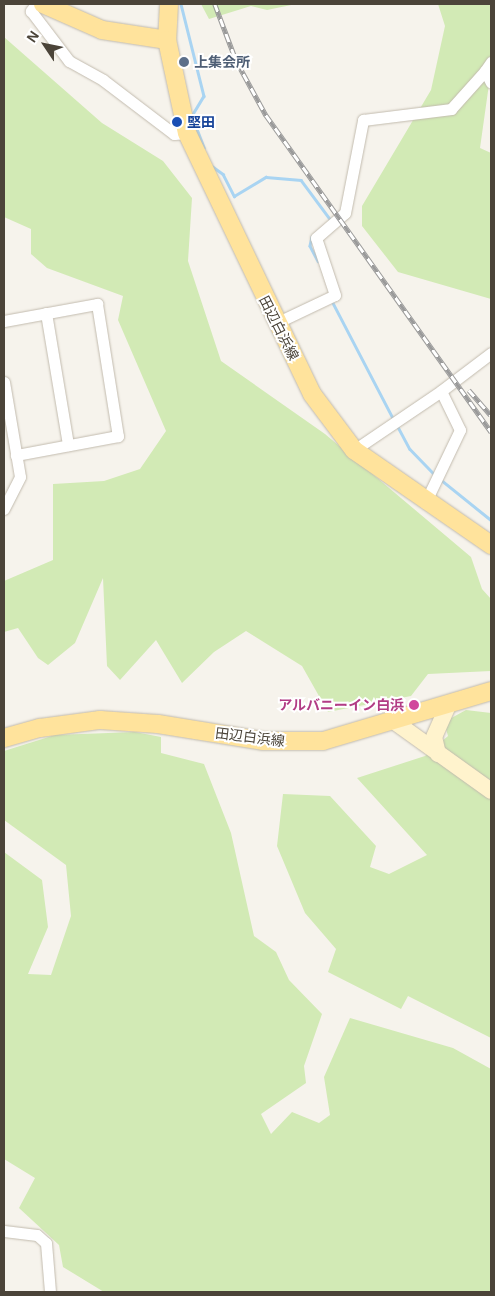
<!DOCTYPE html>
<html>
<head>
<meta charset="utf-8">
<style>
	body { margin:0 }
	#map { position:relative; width:495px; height:1296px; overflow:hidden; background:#f6f3ec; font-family:Helvetica,"Noto Sans JP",sans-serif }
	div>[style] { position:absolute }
	.green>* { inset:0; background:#d2eab5 }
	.stream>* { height:2.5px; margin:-1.25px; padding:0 1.25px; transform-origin:1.25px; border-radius:1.25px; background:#a9d4f2 }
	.roads { filter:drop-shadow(0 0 1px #c2bbae) drop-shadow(0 0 1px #c2bbae) }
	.street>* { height:11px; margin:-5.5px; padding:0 5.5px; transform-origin:5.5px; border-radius:5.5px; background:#fff }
	.secondary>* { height:16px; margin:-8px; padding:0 8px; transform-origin:8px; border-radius:8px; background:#fff3cd }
	.primary>* { height:18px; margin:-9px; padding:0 9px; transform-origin:9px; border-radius:9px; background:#ffe39c }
	.rail>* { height:4.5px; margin-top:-2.25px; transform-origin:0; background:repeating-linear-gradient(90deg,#fff 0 8px,#9a9a9a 0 16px); box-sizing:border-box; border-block:1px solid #9a9a9a }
	.dots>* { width:14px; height:14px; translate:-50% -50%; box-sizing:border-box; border:2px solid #fff; border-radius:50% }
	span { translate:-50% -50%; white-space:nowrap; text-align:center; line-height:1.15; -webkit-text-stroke:4px #fff; paint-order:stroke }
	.service-label { font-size:14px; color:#4e5e75; font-weight:700 }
	.left { translate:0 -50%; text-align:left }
	.transit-label { font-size:14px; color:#164399; font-weight:700 }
	.street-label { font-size:14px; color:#4b4439 }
	.hotel-label { font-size:14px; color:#b23c85; font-weight:700 }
	.right { translate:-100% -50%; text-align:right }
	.frame { position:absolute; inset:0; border:5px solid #4b4439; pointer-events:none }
	.north { position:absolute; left:20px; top:20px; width:50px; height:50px; -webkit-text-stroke:4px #fff; paint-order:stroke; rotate:304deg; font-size:14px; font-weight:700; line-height:20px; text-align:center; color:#4b4439 }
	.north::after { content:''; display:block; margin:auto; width:18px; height:22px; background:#4b4439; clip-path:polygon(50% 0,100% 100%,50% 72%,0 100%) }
</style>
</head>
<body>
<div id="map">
	<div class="green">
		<i style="clip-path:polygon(201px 4px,296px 4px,267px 10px,251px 6px,209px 19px)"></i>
		<i style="clip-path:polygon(438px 4px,491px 4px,491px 70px,480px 148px,491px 153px,491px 299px,398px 272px,362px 226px,362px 206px,431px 90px,445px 26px)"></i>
		<i style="clip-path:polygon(4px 37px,102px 123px,163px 161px,192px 198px,188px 261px,221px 361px,325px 434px,471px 557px,482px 589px,491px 599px,491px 671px,428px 674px,411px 696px,328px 712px,302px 666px,246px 631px,214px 652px,182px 683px,156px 640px,120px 680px,107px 666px,103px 578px,75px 643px,48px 665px,38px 658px,18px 628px,4px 632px,4px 581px,53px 560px,53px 484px,104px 481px,140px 469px,166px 431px,118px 320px,123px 296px,47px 268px,31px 254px,31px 229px,4px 217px)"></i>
		<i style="clip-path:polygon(466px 710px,491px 713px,491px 1038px,408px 996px,401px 1009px,328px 972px,336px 949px,305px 913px,277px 846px,283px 794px,330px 796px,376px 846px,370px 867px,389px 874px,427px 855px,357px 778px,425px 756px,448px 736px,444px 722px)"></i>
		<i style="clip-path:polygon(135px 732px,161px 737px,161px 753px,204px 764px,231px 833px,254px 936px,276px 952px,289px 980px,322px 1014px,304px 1066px,306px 1083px,261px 1114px,271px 1134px,292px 1112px,319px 1123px,330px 1115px,324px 1077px,350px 1018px,453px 1048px,491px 1069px,491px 1292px,104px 1292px,63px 1267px,59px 1245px,19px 1208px,35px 1178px,4px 1159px,4px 852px,42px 880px,48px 927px,28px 974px,51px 975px,71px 916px,66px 865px,4px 820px,4px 751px,55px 735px)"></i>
	</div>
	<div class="stream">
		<i style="left:181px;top:4px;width:95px;rotate:76deg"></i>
		<i style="left:204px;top:96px;width:23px;rotate:121deg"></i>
		<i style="left:192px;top:116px;width:34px;rotate:69deg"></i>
		<i style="left:212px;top:166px;width:14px;rotate:36deg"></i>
		<i style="left:223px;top:174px;width:25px;rotate:63deg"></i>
		<i style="left:234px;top:196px;width:37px;rotate:-31deg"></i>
		<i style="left:266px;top:177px;width:35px;rotate:5deg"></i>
		<i style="left:301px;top:180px;width:49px;rotate:53.4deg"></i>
		<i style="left:312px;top:237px;width:9px;rotate:103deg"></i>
		<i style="left:310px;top:246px;width:17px;rotate:62deg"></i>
		<i style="left:332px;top:301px;width:132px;rotate:62.5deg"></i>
		<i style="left:397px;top:425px;width:27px;rotate:62deg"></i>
		<i style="left:410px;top:449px;width:35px;rotate:46deg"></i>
		<i style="left:440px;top:479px;width:65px;rotate:38.8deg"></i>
	</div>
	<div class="roads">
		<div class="street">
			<i style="left:36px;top:4px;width:9px;rotate:126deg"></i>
			<i style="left:31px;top:11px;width:63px;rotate:52.8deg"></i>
			<i style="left:69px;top:61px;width:39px;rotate:29deg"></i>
			<i style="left:103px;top:80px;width:89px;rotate:37.3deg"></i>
			<i style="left:174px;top:134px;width:13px;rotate:-4deg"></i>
			<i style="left:491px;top:62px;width:11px;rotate:124deg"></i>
			<i style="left:485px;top:71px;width:13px;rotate:63deg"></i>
			<i style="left:46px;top:313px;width:134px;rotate:80.5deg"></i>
			<i style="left:4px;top:321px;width:95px;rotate:-10.4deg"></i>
			<i style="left:97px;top:304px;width:134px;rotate:81deg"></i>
			<i style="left:118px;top:436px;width:104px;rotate:169.4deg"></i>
			<i style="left:276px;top:323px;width:65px;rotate:-25.4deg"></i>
			<i style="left:335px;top:295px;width:60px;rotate:-108.4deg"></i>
			<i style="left:316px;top:238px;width:38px;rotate:-41deg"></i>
			<i style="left:345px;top:213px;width:95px;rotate:-79deg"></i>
			<i style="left:363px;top:120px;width:89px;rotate:-7.1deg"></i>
			<i style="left:451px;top:109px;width:51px;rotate:-48.2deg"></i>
			<i style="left:4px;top:382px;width:96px;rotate:80.4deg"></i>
			<i style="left:20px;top:477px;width:36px;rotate:117deg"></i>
			<i style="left:354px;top:450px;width:105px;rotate:-34.1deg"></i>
			<i style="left:425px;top:503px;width:81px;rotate:-64.4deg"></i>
			<i style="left:460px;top:430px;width:43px;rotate:-116deg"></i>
			<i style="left:441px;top:391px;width:63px;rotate:-37.2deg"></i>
			<i style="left:4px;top:1231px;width:33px;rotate:7deg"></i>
			<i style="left:37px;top:1235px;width:12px;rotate:42deg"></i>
			<i style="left:46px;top:1243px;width:49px;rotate:85.3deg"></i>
		</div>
		<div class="secondary">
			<i style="left:395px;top:722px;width:118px;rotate:35.7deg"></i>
			<i style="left:438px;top:754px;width:17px;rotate:-103deg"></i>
			<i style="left:434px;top:737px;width:35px;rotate:-66deg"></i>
		</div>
		<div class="primary">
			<i style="left:43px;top:4px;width:64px;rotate:23.8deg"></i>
			<i style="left:102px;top:30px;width:66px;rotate:8.7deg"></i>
			<i style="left:169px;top:4px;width:36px;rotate:93deg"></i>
			<i style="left:167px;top:40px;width:95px;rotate:77.9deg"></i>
			<i style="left:187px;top:133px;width:289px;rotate:64.4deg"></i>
			<i style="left:312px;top:394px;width:70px;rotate:53.1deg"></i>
			<i style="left:354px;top:450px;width:167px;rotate:34.7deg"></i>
			<i style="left:4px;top:738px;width:37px;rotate:-16deg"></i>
			<i style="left:40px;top:728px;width:61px;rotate:-7.6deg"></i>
			<i style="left:100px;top:720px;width:58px;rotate:3.9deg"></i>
			<i style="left:158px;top:724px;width:106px;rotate:9.2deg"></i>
			<i style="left:263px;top:741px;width:60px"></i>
			<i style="left:323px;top:741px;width:175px;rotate:-16.6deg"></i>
		</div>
	</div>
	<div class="rail">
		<i style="left:215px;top:4px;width:60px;rotate:69.4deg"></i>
		<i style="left:236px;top:60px;width:63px;rotate:61.4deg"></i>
		<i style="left:266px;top:115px;width:389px;rotate:54.6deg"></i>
		<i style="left:469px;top:390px;width:33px;rotate:49deg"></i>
	</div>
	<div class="dots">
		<i style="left:184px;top:62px;background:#5c6f8a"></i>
		<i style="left:177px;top:122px;background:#1a4fb4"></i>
		<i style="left:414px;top:705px;background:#d1479c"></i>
	</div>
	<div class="service-label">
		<span class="left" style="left:194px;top:62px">上集会所</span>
	</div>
	<div class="transit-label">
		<span class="left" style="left:187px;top:122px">堅田</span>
	</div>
	<div class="street-label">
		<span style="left:279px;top:328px;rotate:63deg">田辺白浜線</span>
		<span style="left:250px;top:737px;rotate:7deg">田辺白浜線</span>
	</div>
	<div class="hotel-label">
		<span class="right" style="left:404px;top:705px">アルバニーイン白浜</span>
	</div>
	<div class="frame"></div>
	<div class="north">N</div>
</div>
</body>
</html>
